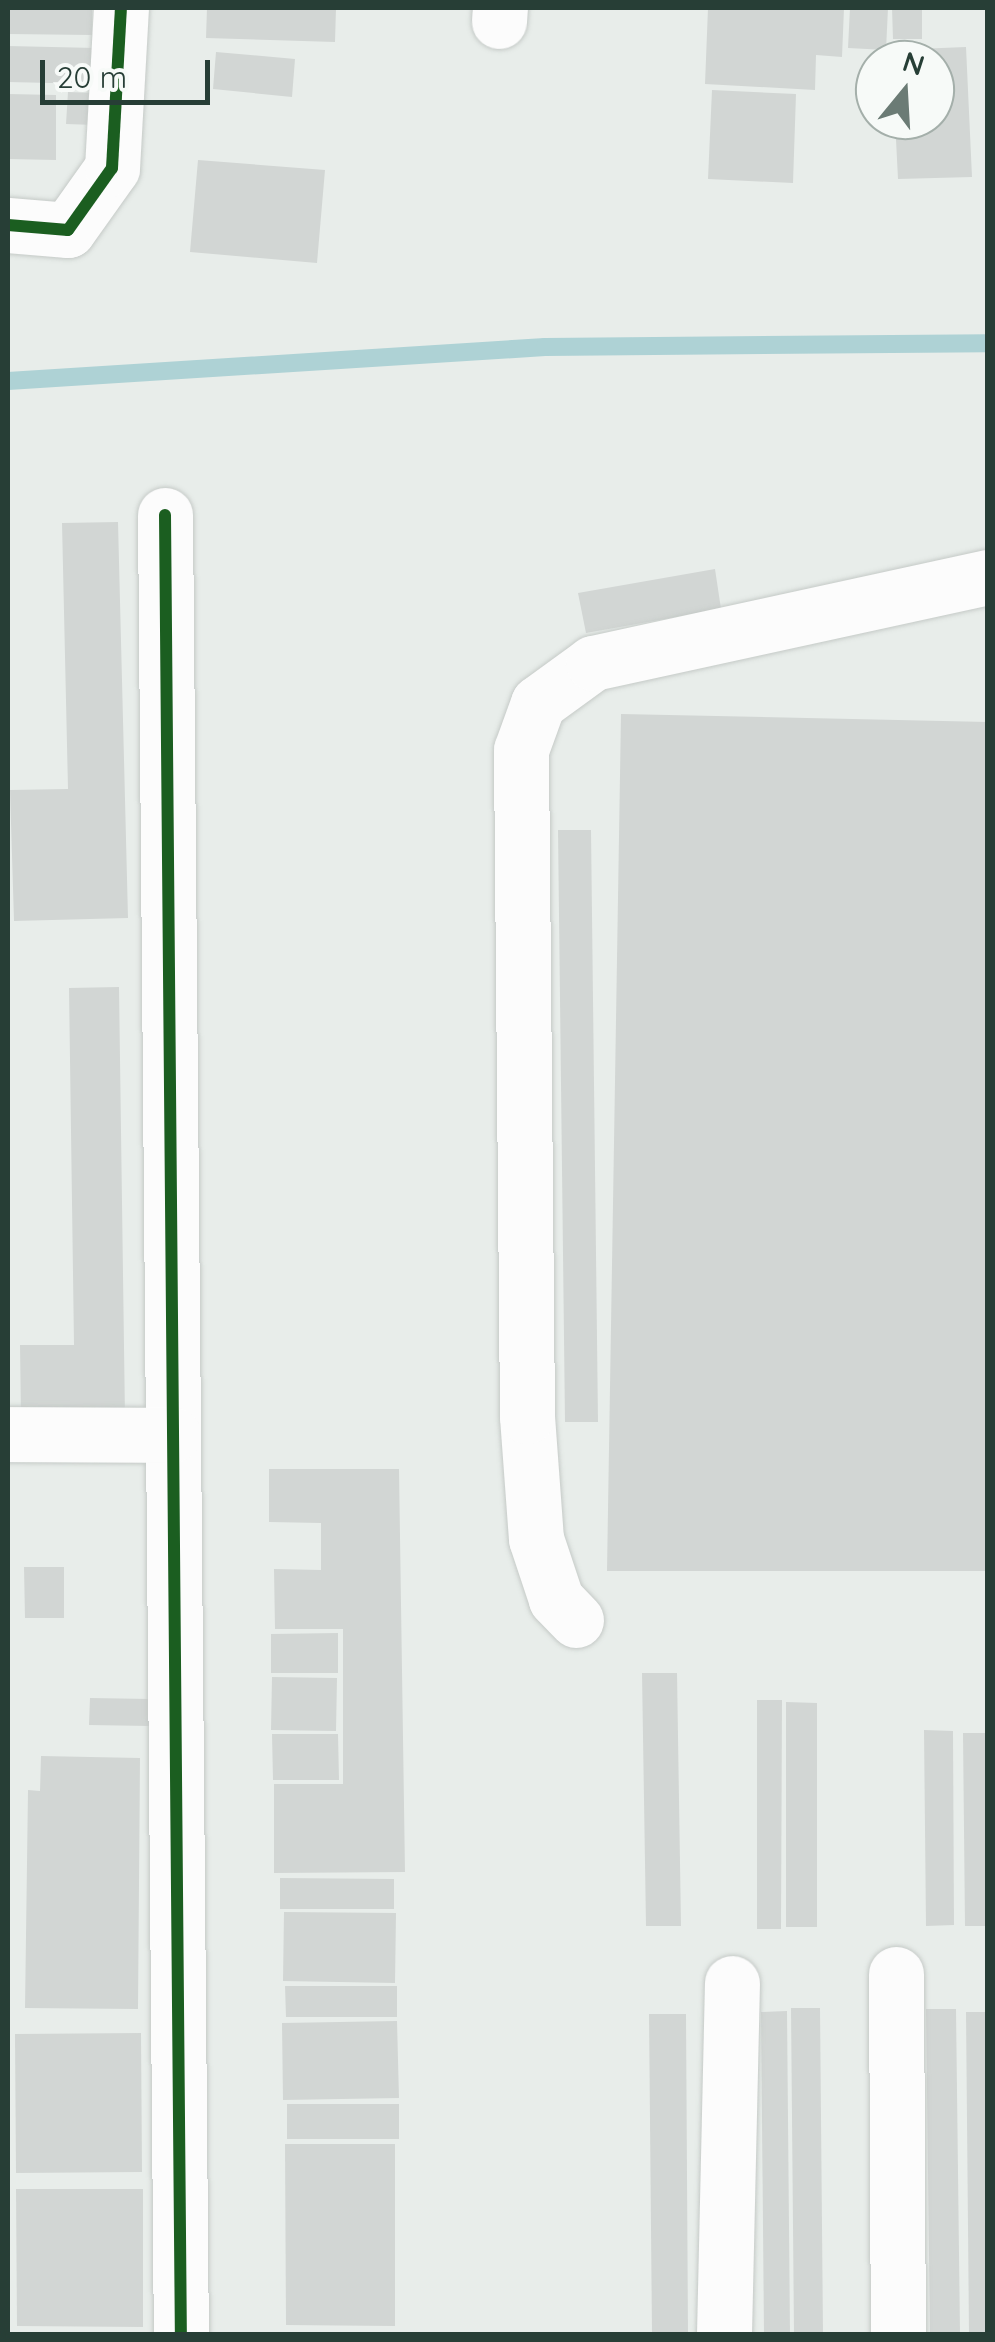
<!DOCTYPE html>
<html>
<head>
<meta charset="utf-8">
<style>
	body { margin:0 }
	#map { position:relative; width:995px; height:2342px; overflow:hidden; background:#e8edea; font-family:Quicksand,sans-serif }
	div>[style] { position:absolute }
	.stream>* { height:18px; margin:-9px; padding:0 9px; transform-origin:9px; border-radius:9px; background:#aed2d5 }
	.building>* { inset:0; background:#d2d6d4 }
	.roads { filter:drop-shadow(0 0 2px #c5cac7) drop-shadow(0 0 2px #c5cac7) }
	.minor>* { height:55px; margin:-27.5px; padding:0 27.5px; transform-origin:27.5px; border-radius:27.5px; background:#fcfcfc }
	.cycleway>* { height:12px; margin:-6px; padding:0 6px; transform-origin:6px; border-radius:6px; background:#1b5e20 }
	span { translate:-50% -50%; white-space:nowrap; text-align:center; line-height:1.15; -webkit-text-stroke:9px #f7faf8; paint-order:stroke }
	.frame { position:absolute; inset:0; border:10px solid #273e36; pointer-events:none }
	.north { position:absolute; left:855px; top:40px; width:100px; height:100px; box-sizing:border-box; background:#f7faf8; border:2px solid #a4afaa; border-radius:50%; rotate:18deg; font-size:28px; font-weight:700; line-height:40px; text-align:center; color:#273e36 }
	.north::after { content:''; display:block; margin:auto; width:35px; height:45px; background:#6b7b75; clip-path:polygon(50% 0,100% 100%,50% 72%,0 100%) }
	.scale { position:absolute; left:40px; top:60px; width:170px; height:45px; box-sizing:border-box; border:5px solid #273e36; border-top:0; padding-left:12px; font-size:30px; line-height:35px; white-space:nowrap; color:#273e36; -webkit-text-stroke:8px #f7faf8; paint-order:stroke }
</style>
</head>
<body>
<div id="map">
	<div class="stream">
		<i style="left:8px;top:381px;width:538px;rotate:-3.62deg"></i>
		<i style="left:545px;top:347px;width:443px;rotate:-0.5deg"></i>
	</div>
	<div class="building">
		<i style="clip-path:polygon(8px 8px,92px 8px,92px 35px,8px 34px)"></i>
		<i style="clip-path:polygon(207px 8px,336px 8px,335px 42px,206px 38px)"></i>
		<i style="clip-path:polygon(708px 8px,844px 8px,842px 57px,816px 55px,815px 90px,705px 84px)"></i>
		<i style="clip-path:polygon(850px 8px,888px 8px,886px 50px,848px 48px)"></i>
		<i style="clip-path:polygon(892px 8px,922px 8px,922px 39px,893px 39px)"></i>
		<i style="clip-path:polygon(8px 46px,96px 48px,95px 84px,8px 82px)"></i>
		<i style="clip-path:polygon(966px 47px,972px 177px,898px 179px,895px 120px,935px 120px,935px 60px,893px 60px,892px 50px)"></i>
		<i style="clip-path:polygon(216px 52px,295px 59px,292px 97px,213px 89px)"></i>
		<i style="clip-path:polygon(712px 90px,796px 94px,793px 183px,708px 179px)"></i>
		<i style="clip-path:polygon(68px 92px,96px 93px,95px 125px,66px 124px)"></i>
		<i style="clip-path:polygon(8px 94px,56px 95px,56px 160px,8px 159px)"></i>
		<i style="clip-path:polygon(198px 160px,325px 170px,317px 263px,190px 252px)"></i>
		<i style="clip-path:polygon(118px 522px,128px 918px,14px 921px,10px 790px,68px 789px,62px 523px)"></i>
		<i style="clip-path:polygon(715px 569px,721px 609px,586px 633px,578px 593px)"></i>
		<i style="clip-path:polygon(621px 714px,988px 722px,988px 1571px,607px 1571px)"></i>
		<i style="clip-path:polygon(558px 830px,591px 830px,598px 1422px,565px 1422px)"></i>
		<i style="clip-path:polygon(119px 987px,125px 1418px,21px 1419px,20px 1345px,74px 1345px,69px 988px)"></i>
		<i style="clip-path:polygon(269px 1469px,399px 1469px,405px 1872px,274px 1873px,274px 1784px,343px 1784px,343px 1629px,275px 1629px,274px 1569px,321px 1570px,321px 1523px,269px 1522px)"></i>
		<i style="clip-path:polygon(24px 1567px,64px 1567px,64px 1618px,25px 1618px)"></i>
		<i style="clip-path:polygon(338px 1633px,338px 1673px,271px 1673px,271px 1634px)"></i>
		<i style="clip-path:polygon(642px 1673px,677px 1673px,681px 1926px,646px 1926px)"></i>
		<i style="clip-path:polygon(272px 1677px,337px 1678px,336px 1731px,271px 1730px)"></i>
		<i style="clip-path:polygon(90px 1698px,150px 1699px,150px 1726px,89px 1725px)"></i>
		<i style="clip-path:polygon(757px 1700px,782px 1700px,781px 1929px,757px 1929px)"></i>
		<i style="clip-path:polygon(786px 1702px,817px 1703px,817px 1927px,786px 1927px)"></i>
		<i style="clip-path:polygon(924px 1730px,953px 1731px,954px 1925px,926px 1926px)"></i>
		<i style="clip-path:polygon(963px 1733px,986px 1733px,988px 1926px,965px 1926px)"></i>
		<i style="clip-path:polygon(272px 1734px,338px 1734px,339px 1780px,273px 1780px)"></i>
		<i style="clip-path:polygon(41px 1756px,140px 1758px,138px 2009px,25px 2008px,28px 1790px,40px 1791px)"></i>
		<i style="clip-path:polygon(280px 1878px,394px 1879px,394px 1909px,280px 1909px)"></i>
		<i style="clip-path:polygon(284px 1912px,396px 1913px,395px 1983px,283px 1981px)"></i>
		<i style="clip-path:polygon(285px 1986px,397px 1986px,397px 2017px,286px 2017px)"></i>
		<i style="clip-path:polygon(791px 2008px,820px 2008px,823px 2334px,794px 2334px)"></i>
		<i style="clip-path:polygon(926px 2009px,956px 2009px,960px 2334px,930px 2334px)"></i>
		<i style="clip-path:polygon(787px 2011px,790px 2334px,764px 2334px,761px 2012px)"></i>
		<i style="clip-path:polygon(966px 2012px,988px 2012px,988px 2334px,969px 2334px)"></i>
		<i style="clip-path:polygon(649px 2014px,686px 2014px,688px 2334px,652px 2334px)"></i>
		<i style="clip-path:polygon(397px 2021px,399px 2098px,283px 2100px,282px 2023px)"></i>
		<i style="clip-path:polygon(141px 2033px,142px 2172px,16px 2173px,15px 2034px)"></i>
		<i style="clip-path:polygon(287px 2104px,399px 2104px,399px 2139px,287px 2139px)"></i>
		<i style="clip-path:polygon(285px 2144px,395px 2144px,395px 2326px,286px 2325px)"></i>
		<i style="clip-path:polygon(16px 2189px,143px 2189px,143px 2327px,17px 2326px)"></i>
	</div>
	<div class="roads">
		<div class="minor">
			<i style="left:499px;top:21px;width:13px;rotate:-86deg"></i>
			<i style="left:8px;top:225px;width:60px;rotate:4.8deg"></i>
			<i style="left:68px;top:230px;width:76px;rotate:-54.6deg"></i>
			<i style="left:112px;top:168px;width:160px;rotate:-86.8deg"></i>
			<i style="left:165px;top:515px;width:1819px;rotate:89.5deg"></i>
			<i style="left:8px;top:1434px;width:165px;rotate:0.3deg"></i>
			<i style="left:576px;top:1620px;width:29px;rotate:-134deg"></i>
			<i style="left:556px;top:1599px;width:63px;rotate:-108.4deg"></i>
			<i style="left:536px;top:1539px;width:123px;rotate:-94.2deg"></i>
			<i style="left:527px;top:1416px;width:666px;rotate:-90.52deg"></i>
			<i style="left:521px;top:750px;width:50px;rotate:-70.1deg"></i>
			<i style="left:538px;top:703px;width:68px;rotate:-36deg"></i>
			<i style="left:593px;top:663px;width:404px;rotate:-12.3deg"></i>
			<i style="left:896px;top:1974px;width:360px;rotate:89.7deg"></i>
			<i style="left:724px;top:2334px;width:351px;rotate:-88.7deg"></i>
		</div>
	</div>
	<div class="cycleway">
		<i style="left:8px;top:225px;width:60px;rotate:4.8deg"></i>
		<i style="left:68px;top:230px;width:76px;rotate:-54.6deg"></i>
		<i style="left:112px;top:168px;width:160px;rotate:-86.8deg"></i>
		<i style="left:165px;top:515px;width:1819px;rotate:89.5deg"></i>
	</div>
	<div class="frame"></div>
	<div class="north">N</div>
	<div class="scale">20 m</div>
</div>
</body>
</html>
